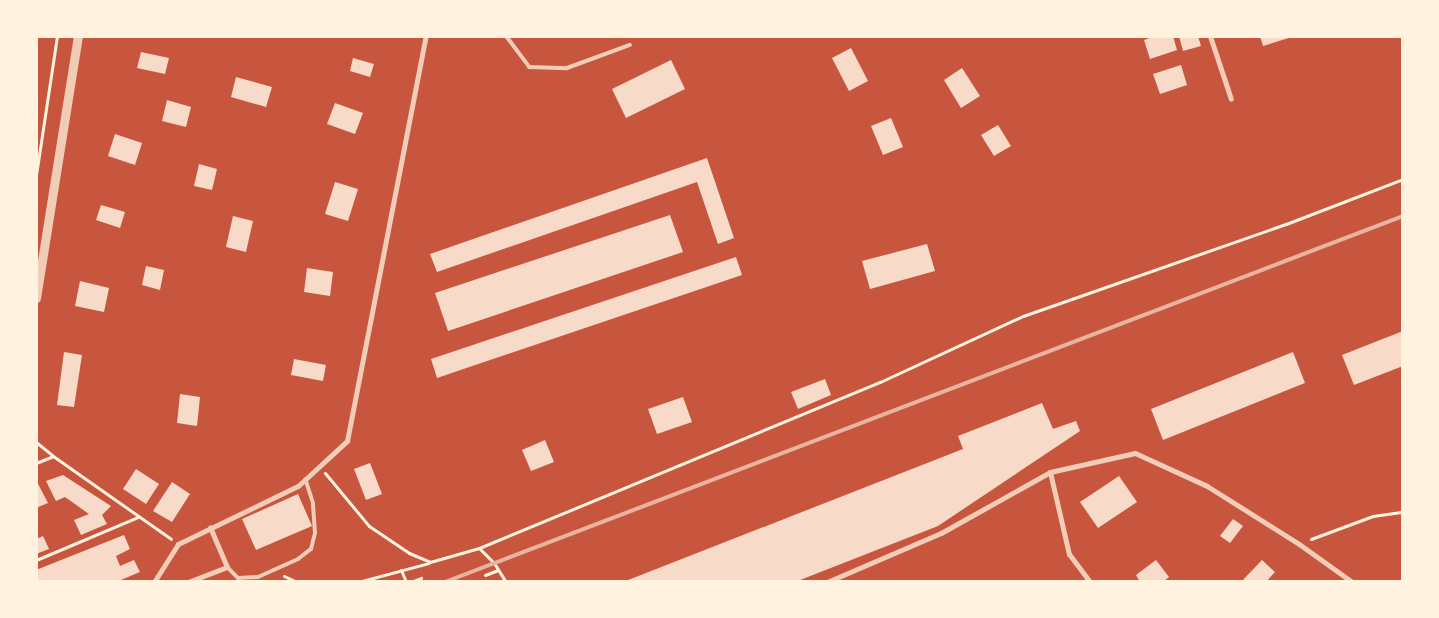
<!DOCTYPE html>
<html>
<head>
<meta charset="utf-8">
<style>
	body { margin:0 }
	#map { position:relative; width:1439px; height:618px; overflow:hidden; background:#c8553d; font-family:"Work Sans",sans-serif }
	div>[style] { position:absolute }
	.building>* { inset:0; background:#f7dbc8 }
	.path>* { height:3px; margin:-1.5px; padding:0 1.5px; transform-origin:1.5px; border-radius:1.5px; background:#fff3e0 }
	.service>* { height:4px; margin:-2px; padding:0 2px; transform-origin:2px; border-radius:2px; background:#f1ccb7 }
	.minor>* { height:5px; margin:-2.5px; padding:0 2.5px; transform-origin:2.5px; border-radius:2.5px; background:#f1ccb7 }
	.tertiary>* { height:9px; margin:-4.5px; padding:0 4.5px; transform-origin:4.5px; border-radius:4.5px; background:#f1ccb7 }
	.rail>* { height:4px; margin:-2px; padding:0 2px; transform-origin:2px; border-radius:2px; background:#e9b49f }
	span { translate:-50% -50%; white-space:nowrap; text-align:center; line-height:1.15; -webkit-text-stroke:5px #fff3e0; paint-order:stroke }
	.frame { position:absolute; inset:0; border:38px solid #fff3e0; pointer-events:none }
</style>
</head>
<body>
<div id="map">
	<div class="building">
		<i style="clip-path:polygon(1155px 36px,1173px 36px,1177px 50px,1150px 59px,1144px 40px)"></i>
		<i style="clip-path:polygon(1179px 36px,1198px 36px,1201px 46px,1183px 51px)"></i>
		<i style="clip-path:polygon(1260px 36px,1292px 36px,1292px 37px,1263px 46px)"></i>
		<i style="clip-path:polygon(851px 48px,868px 81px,849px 91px,832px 58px)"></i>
		<i style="clip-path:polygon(141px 52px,169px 58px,165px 74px,137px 68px)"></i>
		<i style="clip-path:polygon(353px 58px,374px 64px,370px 77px,350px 71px)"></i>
		<i style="clip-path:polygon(671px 60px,685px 89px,626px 118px,612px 89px)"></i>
		<i style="clip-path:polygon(1181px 65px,1187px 85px,1160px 94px,1153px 74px)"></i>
		<i style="clip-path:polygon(962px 68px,980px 96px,961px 108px,944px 80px)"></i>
		<i style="clip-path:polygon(236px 77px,272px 87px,266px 107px,231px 97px)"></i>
		<i style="clip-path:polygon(167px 100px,191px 107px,186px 127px,162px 121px)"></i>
		<i style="clip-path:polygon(335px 103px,363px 113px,355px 134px,327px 124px)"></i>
		<i style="clip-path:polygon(891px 118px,903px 147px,883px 155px,871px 126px)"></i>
		<i style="clip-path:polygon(998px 125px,1011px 146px,994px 156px,981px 135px)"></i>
		<i style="clip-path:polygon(115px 134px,142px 143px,135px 165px,108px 156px)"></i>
		<i style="clip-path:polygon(707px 158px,734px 238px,718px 244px,697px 182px,437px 272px,430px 254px)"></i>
		<i style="clip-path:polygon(199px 164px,217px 169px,212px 190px,194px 186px)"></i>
		<i style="clip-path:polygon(335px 182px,358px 189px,348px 221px,325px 214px)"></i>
		<i style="clip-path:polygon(101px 205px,125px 212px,120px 228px,96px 220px)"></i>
		<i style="clip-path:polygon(670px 215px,683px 252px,448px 331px,435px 293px)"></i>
		<i style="clip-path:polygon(233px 216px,253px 221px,246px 252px,226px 247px)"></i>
		<i style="clip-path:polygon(927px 244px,935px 271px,870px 289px,862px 261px)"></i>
		<i style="clip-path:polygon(736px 257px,742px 275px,437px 378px,431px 359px)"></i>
		<i style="clip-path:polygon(146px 266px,164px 270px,160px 290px,142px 285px)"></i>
		<i style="clip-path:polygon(307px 268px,333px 272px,330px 296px,304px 292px)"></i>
		<i style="clip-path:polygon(80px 281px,109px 288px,104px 312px,75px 306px)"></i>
		<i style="clip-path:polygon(1403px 331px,1403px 366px,1354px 385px,1342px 355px)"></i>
		<i style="clip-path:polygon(64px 352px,82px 355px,74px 407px,57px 405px)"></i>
		<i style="clip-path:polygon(1293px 352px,1305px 383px,1163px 440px,1151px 409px)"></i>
		<i style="clip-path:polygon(294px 359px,326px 365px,323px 381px,291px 375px)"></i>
		<i style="clip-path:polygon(825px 379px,831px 395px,798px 409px,791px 392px)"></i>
		<i style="clip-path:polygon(180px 394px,200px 397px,197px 426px,177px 423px)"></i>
		<i style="clip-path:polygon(683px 397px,692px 422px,657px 434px,648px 409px)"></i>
		<i style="clip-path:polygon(1042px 403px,1053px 429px,1076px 421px,1080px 431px,938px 526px,795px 582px,623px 582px,963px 449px,958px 436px)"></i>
		<i style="clip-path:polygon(545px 440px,554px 462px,531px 471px,522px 450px)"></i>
		<i style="clip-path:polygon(370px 463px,382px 494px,366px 500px,354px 469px)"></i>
		<i style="clip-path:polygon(136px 469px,159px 484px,146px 504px,123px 489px)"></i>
		<i style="clip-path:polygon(63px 475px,111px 506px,102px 515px,107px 524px,81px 535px,74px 520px,89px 514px,65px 497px,56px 501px,46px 481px)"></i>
		<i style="clip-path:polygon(1119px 476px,1137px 502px,1098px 528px,1080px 502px)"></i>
		<i style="clip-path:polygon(36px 480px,48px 503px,36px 508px)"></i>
		<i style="clip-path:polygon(172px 482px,190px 494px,172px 522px,153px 511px)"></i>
		<i style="clip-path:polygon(298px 494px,312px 526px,256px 550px,242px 519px)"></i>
		<i style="clip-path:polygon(1233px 519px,1243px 526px,1230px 543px,1220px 536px)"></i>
		<i style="clip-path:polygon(124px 535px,130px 549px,116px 556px,120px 566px,134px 560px,140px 572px,116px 582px,36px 582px,36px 570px)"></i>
		<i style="clip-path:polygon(43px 536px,49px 549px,36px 554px,36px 539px)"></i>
		<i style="clip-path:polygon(1156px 560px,1169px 577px,1163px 582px,1140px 582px,1136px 575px)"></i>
		<i style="clip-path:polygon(1262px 560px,1275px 572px,1266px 582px,1241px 582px)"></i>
	</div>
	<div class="path">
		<i style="left:36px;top:175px;width:141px;rotate:-81.4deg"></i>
		<i style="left:36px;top:442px;width:22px;rotate:39deg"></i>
		<i style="left:53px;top:456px;width:144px;rotate:35.1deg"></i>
		<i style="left:36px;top:463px;width:18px;rotate:-22deg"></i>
		<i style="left:325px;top:473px;width:69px;rotate:50.3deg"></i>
		<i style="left:369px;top:526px;width:48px;rotate:34deg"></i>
		<i style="left:409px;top:553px;width:23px;rotate:23deg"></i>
		<i style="left:430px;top:562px;width:51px;rotate:-15.9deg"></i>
		<i style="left:479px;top:548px;width:434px;rotate:-22.5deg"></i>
		<i style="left:880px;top:382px;width:157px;rotate:-24.8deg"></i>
		<i style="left:1023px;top:316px;width:279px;rotate:-19.3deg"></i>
		<i style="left:1286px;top:224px;width:125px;rotate:-21deg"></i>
		<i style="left:1311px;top:539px;width:66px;rotate:-20.4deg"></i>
		<i style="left:1373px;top:516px;width:30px;rotate:-8deg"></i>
		<i style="left:479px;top:548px;width:21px;rotate:45deg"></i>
		<i style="left:494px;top:563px;width:22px;rotate:58deg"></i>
		<i style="left:36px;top:560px;width:111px;rotate:-22.9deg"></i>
		<i style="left:401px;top:570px;width:13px;rotate:67deg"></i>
		<i style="left:485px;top:575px;width:14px;rotate:-21deg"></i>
		<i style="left:284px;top:576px;width:14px;rotate:25deg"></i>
		<i style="left:358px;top:582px;width:73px;rotate:-15deg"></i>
		<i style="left:411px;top:582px;width:11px;rotate:-22deg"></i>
	</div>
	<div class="service">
		<i style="left:506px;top:36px;width:39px;rotate:53deg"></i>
		<i style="left:529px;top:67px;width:38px;rotate:2deg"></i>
		<i style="left:567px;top:68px;width:67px;rotate:-20.1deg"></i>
		<i style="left:227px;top:567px;width:16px;rotate:45deg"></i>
		<i style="left:238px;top:578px;width:20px;rotate:-3deg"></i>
		<i style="left:258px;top:577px;width:44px;rotate:-24.2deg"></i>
		<i style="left:298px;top:559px;width:16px;rotate:-38deg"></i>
		<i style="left:311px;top:549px;width:16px;rotate:-76deg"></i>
		<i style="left:315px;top:533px;width:30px;rotate:-94deg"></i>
		<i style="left:313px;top:503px;width:25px;rotate:-108deg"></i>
	</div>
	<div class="minor">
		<i style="left:1210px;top:36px;width:66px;rotate:71.6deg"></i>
		<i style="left:1050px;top:472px;width:84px;rotate:77deg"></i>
		<i style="left:1069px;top:554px;width:35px;rotate:53deg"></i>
		<i style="left:154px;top:582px;width:45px;rotate:-57.7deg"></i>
		<i style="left:178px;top:544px;width:133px;rotate:-25.8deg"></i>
		<i style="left:298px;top:486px;width:67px;rotate:-42.6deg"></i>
		<i style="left:347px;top:441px;width:413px;rotate:-79deg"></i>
		<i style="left:188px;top:582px;width:42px;rotate:-21deg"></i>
		<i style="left:227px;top:567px;width:43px;rotate:-113deg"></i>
		<i style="left:827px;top:582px;width:124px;rotate:-23.3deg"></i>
		<i style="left:941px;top:533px;width:125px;rotate:-29.2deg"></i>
		<i style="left:1050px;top:472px;width:87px;rotate:-12.6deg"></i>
		<i style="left:1135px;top:453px;width:79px;rotate:24.6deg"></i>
		<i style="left:1207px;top:486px;width:109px;rotate:32.2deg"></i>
		<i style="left:1299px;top:544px;width:65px;rotate:35.6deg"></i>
	</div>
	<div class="tertiary">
		<i style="left:36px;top:298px;width:265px;rotate:-80.9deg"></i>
	</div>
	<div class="rail">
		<i style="left:445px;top:582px;width:1026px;rotate:-20.91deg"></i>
	</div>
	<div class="frame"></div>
</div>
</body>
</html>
